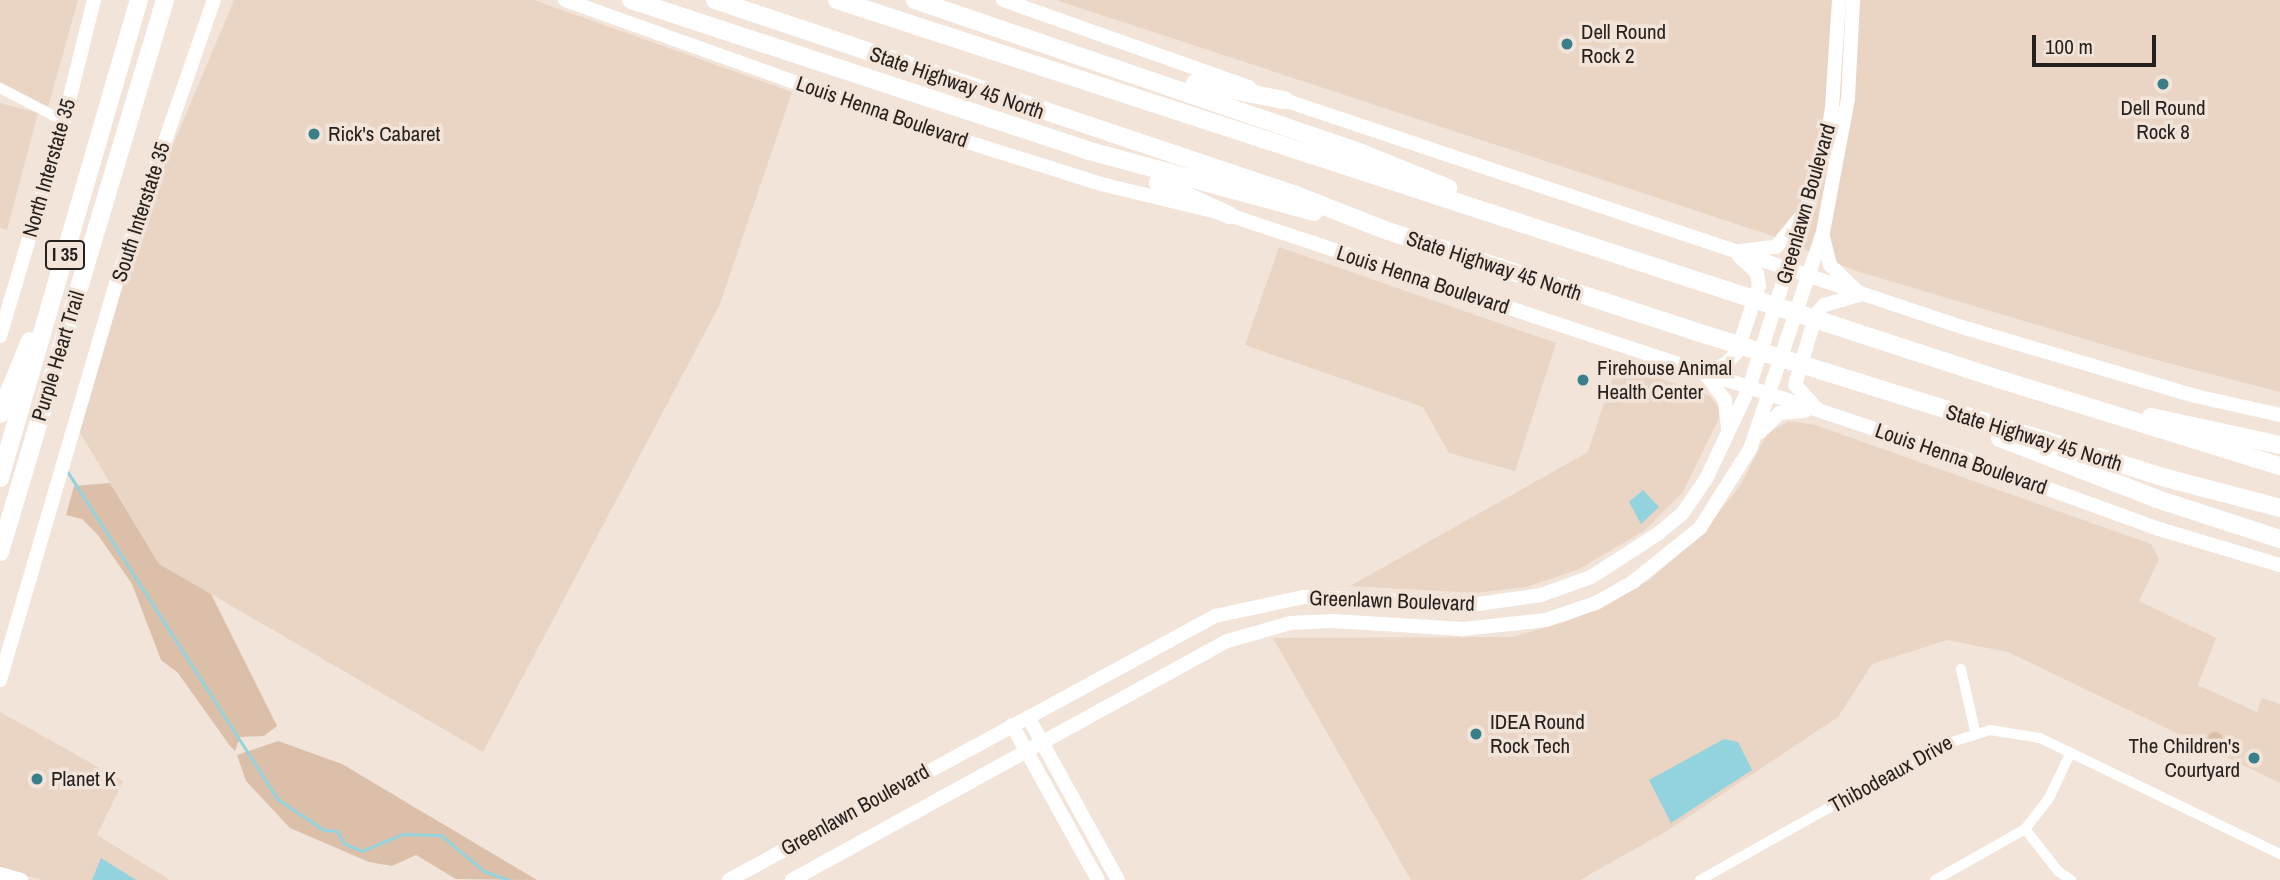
<!DOCTYPE html>
<html>
<head>
<meta charset="utf-8">
<style>
	body { margin:0 }
	#map { position:relative; width:2280px; height:880px; overflow:hidden; background:#f2e4d8; font-family:"Archivo Narrow",sans-serif }
	div>[style] { position:absolute }
	.built>* { inset:0; background:#ead5c5 }
	.green>* { inset:0; background:#dbbfa8 }
	.round { border-radius:50% }
	.water>* { inset:0; background:#93d3dd }
	.stream>* { height:2.5px; margin:-1.25px; padding:0 1.25px; transform-origin:1.25px; border-radius:1.25px; background:#93d3dd }
	.street>* { height:10px; margin:-5px; padding:0 5px; transform-origin:5px; border-radius:5px; background:#fff }
	.secondary>* { height:14px; margin:-7px; padding:0 7px; transform-origin:7px; border-radius:7px; background:#fff }
	.highway>* { height:18px; margin:-9px; padding:0 9px; transform-origin:9px; border-radius:9px; background:#fff }
	.dots>* { width:19px; height:19px; translate:-50% -50%; box-sizing:border-box; border:4px solid #f2e4d8; border-radius:50% }
	span { translate:-50% -50%; white-space:nowrap; text-align:center; line-height:1.15; -webkit-text-stroke:7px #f2e4d8; paint-order:stroke }
	.shield-label span { padding:2px 5px; background:#f2e4d8; border:2px solid; border-radius:5px; -webkit-text-stroke-width:0 }
	.shield-label { font-size:19px; color:#27211d; font-weight:700 }
	.poi-label { font-size:21px; color:#27211d }
	.left { translate:0 -50%; text-align:left }
	.right { translate:-100% -50%; text-align:right }
	.street-label { font-size:21px; color:#27211d }
	.scale { position:absolute; left:2032px; top:35px; width:124px; height:32px; box-sizing:border-box; border:4px solid #27211d; border-top:0; padding-left:9px; font-size:21px; line-height:24px; white-space:nowrap; color:#27211d; -webkit-text-stroke:5px #f2e4d8; paint-order:stroke }
</style>
</head>
<body>
<div id="map">
	<div class="built">
		<i style="clip-path:polygon(0 0,78px 0,48px 107px,0 82px)"></i>
		<i style="clip-path:polygon(234px 0,534px 0,792px 92px,720px 304px,483px 752px,159px 564px,76px 426px,119px 274px)"></i>
		<i style="clip-path:polygon(1056px 0,2280px 0,2280px 392px,2145px 357px,1853px 270px,1773px 236px)"></i>
		<i style="clip-path:polygon(0 103px,38px 113px,7px 230px,0 228px)"></i>
		<i style="clip-path:polygon(1279px 247px,1556px 343px,1515px 471px,1449px 453px,1423px 407px,1245px 345px)"></i>
		<i style="clip-path:polygon(1617px 363px,1710px 396px,1719px 408px,1719px 418px,1683px 492px,1644px 531px,1577px 570px,1526px 587px,1475px 593px,1350px 586px,1588px 452px)"></i>
		<i style="clip-path:polygon(1789px 421px,1815px 425px,2151px 544px,2159px 559px,2139px 601px,2216px 638px,2198px 685px,2257px 712px,2262px 698px,2280px 704px,2280px 783px,2008px 652px,1947px 640px,1872px 664px,1838px 717px,1670px 829px,1580px 880px,1411px 880px,1273px 638px,1512px 637px,1571px 620px,1649px 580px,1696px 540px,1740px 486px,1767px 434px)"></i>
		<i style="clip-path:polygon(0 712px,123px 781px,97px 835px,170px 880px,42px 880px,0 868px)"></i>
	</div>
	<div class="green">
		<i style="clip-path:polygon(110px 483px,159px 564px,211px 594px,277px 726px,264px 736px,240px 737px,235px 751px,230px 746px,178px 673px,161px 660px,132px 584px,98px 535px,82px 519px,66px 515px,74px 486px)"></i>
		<i class="round" style="left:2207px;top:732px;width:16px;height:16px"></i>
		<i style="clip-path:polygon(278px 741px,342px 764px,537px 880px,456px 879px,416px 855px,392px 866px,369px 862px,290px 828px,246px 781px,237px 755px)"></i>
	</div>
	<div class="water">
		<i style="clip-path:polygon(1643px 490px,1659px 507px,1641px 524px,1629px 502px)"></i>
		<i style="clip-path:polygon(1724px 739px,1738px 742px,1752px 770px,1671px 823px,1649px 780px)"></i>
		<i style="clip-path:polygon(101px 858px,136px 880px,92px 880px)"></i>
	</div>
	<div class="stream">
		<i style="left:68px;top:472px;width:389px;rotate:57.3deg"></i>
		<i style="left:278px;top:799px;width:55px;rotate:34deg"></i>
		<i style="left:324px;top:830px;width:13px;rotate:4deg"></i>
		<i style="left:337px;top:831px;width:15px;rotate:58deg"></i>
		<i style="left:345px;top:844px;width:18px;rotate:22deg"></i>
		<i style="left:362px;top:851px;width:44px;rotate:-22.5deg"></i>
		<i style="left:403px;top:834px;width:38px;rotate:2deg"></i>
		<i style="left:441px;top:835px;width:56px;rotate:39.9deg"></i>
		<i style="left:484px;top:871px;width:27px;rotate:20deg"></i>
	</div>
	<div class="street">
		<i style="left:0;top:88px;width:72px;rotate:27.3deg"></i>
		<i style="left:1961px;top:669px;width:64px;rotate:77.3deg"></i>
		<i style="left:2025px;top:829px;width:53px;rotate:51.8deg"></i>
		<i style="left:2058px;top:871px;width:16px;rotate:35deg"></i>
		<i style="left:1700px;top:880px;width:274px;rotate:-29.3deg"></i>
		<i style="left:1939px;top:746px;width:53px;rotate:-17.4deg"></i>
		<i style="left:1990px;top:730px;width:51px;rotate:9.1deg"></i>
		<i style="left:2040px;top:738px;width:267px;rotate:25.8deg"></i>
		<i style="left:1935px;top:880px;width:103px;rotate:-29.5deg"></i>
		<i style="left:2025px;top:829px;width:37px;rotate:-52deg"></i>
		<i style="left:2048px;top:800px;width:53px;rotate:-64.4deg"></i>
	</div>
	<div class="secondary">
		<i style="left:565px;top:0;width:374px;rotate:19.7deg"></i>
		<i style="left:917px;top:126px;width:193px;rotate:17.5deg"></i>
		<i style="left:1101px;top:184px;width:132px;rotate:13.6deg"></i>
		<i style="left:1229px;top:215px;width:785px;rotate:18.34deg"></i>
		<i style="left:1974px;top:462px;width:197px;rotate:19.9deg"></i>
		<i style="left:2159px;top:529px;width:126px;rotate:16.6deg"></i>
		<i style="left:1003px;top:0;width:261px;rotate:19.5deg"></i>
		<i style="left:1275px;top:97px;width:724px;rotate:18.51deg"></i>
		<i style="left:1962px;top:327px;width:243px;rotate:16.5deg"></i>
		<i style="left:2195px;top:396px;width:87px;rotate:12.6deg"></i>
		<i style="left:1823px;top:237px;width:29px;rotate:76deg"></i>
		<i style="left:1830px;top:265px;width:35px;rotate:44deg"></i>
		<i style="left:1741px;top:251px;width:35px;rotate:-7deg"></i>
		<i style="left:1776px;top:247px;width:35px;rotate:-51deg"></i>
		<i style="left:0;top:336px;width:224px;rotate:-73.4deg"></i>
		<i style="left:64px;top:121px;width:125px;rotate:-76.1deg"></i>
		<i style="left:1705px;top:374px;width:25px;rotate:-27deg"></i>
		<i style="left:1727px;top:363px;width:15px;rotate:-48deg"></i>
		<i style="left:1737px;top:352px;width:70px;rotate:-71.6deg"></i>
		<i style="left:1759px;top:286px;width:13px;rotate:-99deg"></i>
		<i style="left:1757px;top:273px;width:25px;rotate:-137deg"></i>
		<i style="left:1706px;top:375px;width:31px;rotate:53deg"></i>
		<i style="left:1725px;top:400px;width:28px;rotate:84deg"></i>
		<i style="left:1816px;top:408px;width:31px;rotate:-132deg"></i>
		<i style="left:1795px;top:385px;width:74px;rotate:-73.5deg"></i>
		<i style="left:1816px;top:314px;width:12px;rotate:-48deg"></i>
		<i style="left:1824px;top:305px;width:37px;rotate:-16deg"></i>
		<i style="left:1760px;top:432px;width:28px;rotate:-44deg"></i>
		<i style="left:1780px;top:413px;width:25px;rotate:-5deg"></i>
		<i style="left:0;top:680px;width:423px;rotate:-73.7deg"></i>
		<i style="left:119px;top:274px;width:290px;rotate:-70.9deg"></i>
		<i style="left:1028px;top:717px;width:186px;rotate:61.1deg"></i>
		<i style="left:1012px;top:725px;width:177px;rotate:61deg"></i>
		<i style="left:0;top:874px;width:22px;rotate:16deg"></i>
		<i style="left:729px;top:880px;width:553px;rotate:-28.51deg"></i>
		<i style="left:1215px;top:616px;width:91px;rotate:-12.1deg"></i>
		<i style="left:1304px;top:597px;width:174px;rotate:2.3deg"></i>
		<i style="left:1478px;top:604px;width:64px;rotate:-8.1deg"></i>
		<i style="left:1541px;top:595px;width:53px;rotate:-19.8deg"></i>
		<i style="left:1591px;top:577px;width:81px;rotate:-32.9deg"></i>
		<i style="left:1659px;top:533px;width:30px;rotate:-40deg"></i>
		<i style="left:1682px;top:514px;width:42px;rotate:-55.6deg"></i>
		<i style="left:1706px;top:479px;width:101px;rotate:-64.7deg"></i>
		<i style="left:1749px;top:388px;width:245px;rotate:-72.2deg"></i>
		<i style="left:1824px;top:155px;width:48px;rotate:-80.3deg"></i>
		<i style="left:1832px;top:108px;width:108px;rotate:-86.3deg"></i>
		<i style="left:792px;top:880px;width:496px;rotate:-28.8deg"></i>
		<i style="left:1227px;top:641px;width:66px;rotate:-15.9deg"></i>
		<i style="left:1290px;top:623px;width:43px;rotate:-2.7deg"></i>
		<i style="left:1333px;top:621px;width:131px;rotate:3.5deg"></i>
		<i style="left:1464px;top:629px;width:82px;rotate:-6.3deg"></i>
		<i style="left:1546px;top:620px;width:53px;rotate:-18.8deg"></i>
		<i style="left:1596px;top:603px;width:43px;rotate:-29.6deg"></i>
		<i style="left:1633px;top:582px;width:86px;rotate:-38.9deg"></i>
		<i style="left:1700px;top:528px;width:93px;rotate:-57.7deg"></i>
		<i style="left:1750px;top:449px;width:229px;rotate:-71.4deg"></i>
		<i style="left:1823px;top:232px;width:135px;rotate:-79.4deg"></i>
		<i style="left:1848px;top:99px;width:99px;rotate:-87.1deg"></i>
	</div>
	<div class="highway">
		<i style="left:631px;top:0;width:479px;rotate:18.2deg"></i>
		<i style="left:1086px;top:150px;width:236px;rotate:15.2deg"></i>
		<i style="left:715px;top:0;width:610px;rotate:18.55deg"></i>
		<i style="left:1293px;top:194px;width:99px;rotate:21.4deg"></i>
		<i style="left:1385px;top:230px;width:342px;rotate:18.1deg"></i>
		<i style="left:1710px;top:336px;width:478px;rotate:17.3deg"></i>
		<i style="left:2166px;top:478px;width:118px;rotate:14.7deg"></i>
		<i style="left:837px;top:0;width:1229px;rotate:18.07deg"></i>
		<i style="left:2005px;top:381px;width:288px;rotate:17.2deg"></i>
		<i style="left:915px;top:0;width:475px;rotate:18.9deg"></i>
		<i style="left:1364px;top:154px;width:91px;rotate:22deg"></i>
		<i style="left:1195px;top:83px;width:91px;rotate:10.8deg"></i>
		<i style="left:1158px;top:183px;width:78px;rotate:24.3deg"></i>
		<i style="left:0;top:414px;width:79px;rotate:-67.7deg"></i>
		<i style="left:2151px;top:417px;width:132px;rotate:12.2deg"></i>
		<i style="left:2000px;top:438px;width:168px;rotate:21.2deg"></i>
		<i style="left:2157px;top:499px;width:129px;rotate:18deg"></i>
		<i style="left:0;top:478px;width:498px;rotate:-73.8deg"></i>
		<i style="left:0;top:552px;width:576px;rotate:-73.36deg"></i>
	</div>
	<div class="dots">
		<i style="left:1567px;top:44px;background:#397f8a"></i>
		<i style="left:2163px;top:84px;background:#397f8a"></i>
		<i style="left:314px;top:134px;background:#397f8a"></i>
		<i style="left:1583px;top:380px;background:#397f8a"></i>
		<i style="left:1476px;top:734px;background:#397f8a"></i>
		<i style="left:2254px;top:758px;background:#397f8a"></i>
		<i style="left:37px;top:779px;background:#397f8a"></i>
	</div>
	<div class="shield-label">
		<span style="left:65px;top:255px">I 35</span>
	</div>
	<div class="poi-label">
		<span class="left" style="left:1581px;top:44px">Dell Round<br>Rock 2</span>
		<span style="left:2163px;top:120px">Dell Round<br>Rock 8</span>
		<span class="left" style="left:328px;top:134px">Rick's Cabaret</span>
		<span class="left" style="left:1597px;top:380px">Firehouse Animal<br>Health Center</span>
		<span class="left" style="left:1490px;top:734px">IDEA Round<br>Rock Tech</span>
		<span class="right" style="left:2240px;top:758px">The Children's<br>Courtyard</span>
		<span class="left" style="left:51px;top:779px">Planet K</span>
	</div>
	<div class="street-label">
		<span style="left:957px;top:83px;rotate:19deg">State Highway 45 North</span>
		<span style="left:882px;top:112px;rotate:19deg">Louis Henna Boulevard</span>
		<span style="left:49px;top:168px;rotate:-74deg">North Interstate 35</span>
		<span style="left:1806px;top:204px;rotate:-74deg">Greenlawn Boulevard</span>
		<span style="left:141px;top:212px;rotate:-72deg">South Interstate 35</span>
		<span style="left:1494px;top:266px;rotate:18deg">State Highway 45 North</span>
		<span style="left:1423px;top:280px;rotate:18deg">Louis Henna Boulevard</span>
		<span style="left:58px;top:356px;rotate:-73deg">Purple Heart Trail</span>
		<span style="left:2034px;top:438px;rotate:17deg">State Highway 45 North</span>
		<span style="left:1961px;top:459px;rotate:19deg">Louis Henna Boulevard</span>
		<span style="left:1392px;top:601px;rotate:2deg">Greenlawn Boulevard</span>
		<span style="left:1891px;top:774px;rotate:-29deg">Thibodeaux Drive</span>
		<span style="left:855px;top:810px;rotate:-29deg">Greenlawn Boulevard</span>
	</div>
	<div class="scale">100 m</div>
</div>
</body>
</html>
